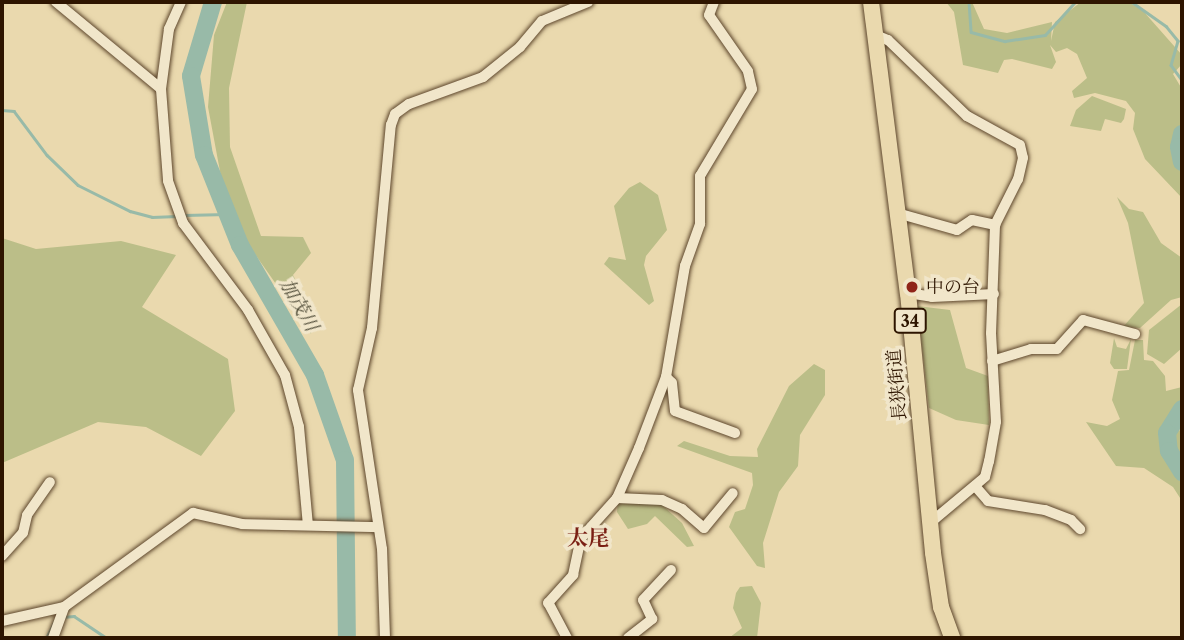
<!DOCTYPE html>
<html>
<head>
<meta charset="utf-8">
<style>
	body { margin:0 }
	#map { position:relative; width:1184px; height:640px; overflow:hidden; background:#ead9ae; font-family:"Libre Caslon Text","Noto Serif JP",serif }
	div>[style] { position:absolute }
	.green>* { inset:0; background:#bbbe88 }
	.stream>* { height:2.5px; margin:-1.25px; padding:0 1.25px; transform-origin:1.25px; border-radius:1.25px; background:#98baa8 }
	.river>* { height:18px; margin:-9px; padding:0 9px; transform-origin:9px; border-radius:9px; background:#98baa8 }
	.roads { filter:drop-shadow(0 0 2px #5d462c) drop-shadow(0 0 2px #5d462c) }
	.street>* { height:10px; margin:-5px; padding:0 5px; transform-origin:5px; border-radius:5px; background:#f1e6ca }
	.primary>* { height:16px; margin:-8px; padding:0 8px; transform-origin:8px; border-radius:8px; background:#ead9ae }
	.dots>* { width:19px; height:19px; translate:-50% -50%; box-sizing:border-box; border:4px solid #f1e6ca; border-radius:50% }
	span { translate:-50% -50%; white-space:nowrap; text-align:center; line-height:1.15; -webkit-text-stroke:7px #f1e6ca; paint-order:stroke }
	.shield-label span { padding:2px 5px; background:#f1e6ca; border:2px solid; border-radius:5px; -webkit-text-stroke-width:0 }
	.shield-label { font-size:16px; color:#2e1500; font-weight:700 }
	.poi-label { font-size:18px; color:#2e1500 }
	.left { translate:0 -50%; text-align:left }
	.street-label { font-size:18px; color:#2e1500 }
	.water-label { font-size:19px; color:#534f3b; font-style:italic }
	.quarter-label { font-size:21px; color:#7a1f14; font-weight:700 }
	.frame { position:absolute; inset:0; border:4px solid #2e1500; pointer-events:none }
</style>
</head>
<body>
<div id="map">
	<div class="green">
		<i style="clip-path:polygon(227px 2px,247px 2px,229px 88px,230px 147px,261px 236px,303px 237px,311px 253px,293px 275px,313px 311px,311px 334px,250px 247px,222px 182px,208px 107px,214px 35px)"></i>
		<i style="clip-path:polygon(946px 2px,972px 2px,984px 29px,1007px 33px,1052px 22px,1051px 41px,1055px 22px,1081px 2px,1129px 2px,1144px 12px,1182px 55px,1182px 64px,1173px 74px,1182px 89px,1182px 198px,1145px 159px,1133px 129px,1135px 113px,1126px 101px,1095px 93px,1074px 98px,1072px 91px,1087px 78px,1077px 54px,1067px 48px,1056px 52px,1050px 45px,1056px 62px,1052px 69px,1012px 59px,1004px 60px,998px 73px,963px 65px,954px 12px)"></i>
		<i style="clip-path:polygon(1092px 96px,1126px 109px,1124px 119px,1121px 123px,1105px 119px,1101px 131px,1070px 126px,1076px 110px)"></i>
		<i style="clip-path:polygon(640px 182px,658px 195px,667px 230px,646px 256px,644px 265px,654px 301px,649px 305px,604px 264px,609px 257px,626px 260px,614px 206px,629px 188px)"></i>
		<i style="clip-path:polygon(1117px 197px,1129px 209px,1143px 212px,1161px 243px,1182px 258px,1182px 297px,1171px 300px,1140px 328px,1123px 327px,1144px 303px,1128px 223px)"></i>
		<i style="clip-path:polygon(2px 238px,36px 249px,121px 241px,176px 255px,142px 307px,228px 359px,235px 411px,201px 456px,146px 427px,98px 422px,2px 463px)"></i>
		<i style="clip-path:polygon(1182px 304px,1182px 348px,1164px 364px,1147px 354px,1149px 330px)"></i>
		<i style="clip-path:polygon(917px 306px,950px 310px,966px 368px,988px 376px,989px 425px,956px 420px,929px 408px)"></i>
		<i style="clip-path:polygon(1114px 338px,1117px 347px,1126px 349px,1131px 339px,1127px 369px,1114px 369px,1110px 363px)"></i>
		<i style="clip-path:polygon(1135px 340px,1143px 340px,1144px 360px,1153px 361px,1165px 376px,1166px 391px,1182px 387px,1182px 416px,1176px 425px,1182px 434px,1182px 501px,1173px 487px,1144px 468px,1116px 466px,1086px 422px,1107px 426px,1120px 419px,1112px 400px,1118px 371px,1129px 370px)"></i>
		<i style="clip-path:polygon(814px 364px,825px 370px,825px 395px,800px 435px,798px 466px,779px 492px,763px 543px,765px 568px,757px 566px,729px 527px,735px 512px,745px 509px,753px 485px,752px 473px,677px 446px,684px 441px,730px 456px,758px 457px,757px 449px,789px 386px)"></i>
		<i style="clip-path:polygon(618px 500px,662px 505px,682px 523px,694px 546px,687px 547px,655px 516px,647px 524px,628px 529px,617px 512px)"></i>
		<i style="clip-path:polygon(752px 586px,761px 603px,757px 638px,729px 638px,742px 628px,733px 608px,736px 593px,740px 587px)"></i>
	</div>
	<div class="stream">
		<i style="left:969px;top:2px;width:30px;rotate:86deg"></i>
		<i style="left:971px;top:32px;width:35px;rotate:15deg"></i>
		<i style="left:1005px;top:41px;width:40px;rotate:-8.5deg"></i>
		<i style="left:1045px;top:35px;width:45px;rotate:-47.7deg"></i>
		<i style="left:1132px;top:2px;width:42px;rotate:35.2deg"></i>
		<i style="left:1166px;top:26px;width:19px;rotate:51deg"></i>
		<i style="left:1178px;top:41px;width:25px;rotate:106deg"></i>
		<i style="left:1171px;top:65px;width:19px;rotate:54deg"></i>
		<i style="left:2px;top:110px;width:12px;rotate:5deg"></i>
		<i style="left:14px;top:111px;width:55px;rotate:53.1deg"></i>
		<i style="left:47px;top:155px;width:43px;rotate:44.1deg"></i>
		<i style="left:78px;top:185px;width:58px;rotate:26.6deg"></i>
		<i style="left:130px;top:211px;width:23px;rotate:15deg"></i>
		<i style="left:152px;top:217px;width:25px;rotate:-2deg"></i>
		<i style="left:184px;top:215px;width:43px;rotate:-1.3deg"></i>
		<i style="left:62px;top:617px;width:12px;rotate:-5deg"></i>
		<i style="left:74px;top:616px;width:40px;rotate:34deg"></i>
		<i style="left:46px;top:638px;width:22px;rotate:-63deg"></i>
	</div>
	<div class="river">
		<i style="left:213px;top:2px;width:77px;rotate:106.6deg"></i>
		<i style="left:191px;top:76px;width:80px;rotate:80.7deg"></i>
		<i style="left:204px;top:155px;width:97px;rotate:68.2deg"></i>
		<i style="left:240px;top:245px;width:150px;rotate:60deg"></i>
		<i style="left:315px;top:375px;width:90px;rotate:70.6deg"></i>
		<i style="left:345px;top:460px;width:178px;rotate:89.4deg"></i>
		<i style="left:1182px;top:134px;width:13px;rotate:103deg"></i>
		<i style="left:1179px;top:147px;width:15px;rotate:79deg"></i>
		<i style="left:1182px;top:409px;width:28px;rotate:122deg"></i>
		<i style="left:1167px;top:433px;width:18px;rotate:84deg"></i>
		<i style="left:1169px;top:451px;width:25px;rotate:58deg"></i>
	</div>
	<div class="roads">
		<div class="street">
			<i style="left:56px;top:2px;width:136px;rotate:39.6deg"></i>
			<i style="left:181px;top:2px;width:30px;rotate:114deg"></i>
			<i style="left:169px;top:29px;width:61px;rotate:97.6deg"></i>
			<i style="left:161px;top:89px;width:92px;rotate:85.6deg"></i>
			<i style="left:168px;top:181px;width:45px;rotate:70.3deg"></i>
			<i style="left:183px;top:223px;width:109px;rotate:53.2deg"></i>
			<i style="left:248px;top:310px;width:75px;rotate:60.4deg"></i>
			<i style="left:285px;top:375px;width:54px;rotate:74.9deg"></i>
			<i style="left:299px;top:427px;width:98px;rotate:84.8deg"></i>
			<i style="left:876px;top:35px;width:13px;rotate:23deg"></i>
			<i style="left:888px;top:40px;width:110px;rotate:43.9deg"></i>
			<i style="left:967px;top:116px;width:60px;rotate:28.7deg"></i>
			<i style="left:1020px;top:145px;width:13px;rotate:77deg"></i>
			<i style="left:1023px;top:158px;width:22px;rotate:103deg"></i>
			<i style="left:1018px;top:179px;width:51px;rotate:116.6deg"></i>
			<i style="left:995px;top:225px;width:108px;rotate:92.1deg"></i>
			<i style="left:991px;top:333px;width:89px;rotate:86.8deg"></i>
			<i style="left:996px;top:422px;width:40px;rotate:100deg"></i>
			<i style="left:989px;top:461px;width:16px;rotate:104deg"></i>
			<i style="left:985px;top:477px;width:72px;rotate:140.1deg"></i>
			<i style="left:897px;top:213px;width:62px;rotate:15.8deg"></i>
			<i style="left:957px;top:230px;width:18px;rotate:-34deg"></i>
			<i style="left:972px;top:220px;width:24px;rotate:12deg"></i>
			<i style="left:908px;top:293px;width:24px;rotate:9deg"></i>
			<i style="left:932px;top:297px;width:62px;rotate:-2.8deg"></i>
			<i style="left:992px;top:361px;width:41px;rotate:-17.1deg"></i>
			<i style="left:1031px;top:349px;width:26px"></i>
			<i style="left:1057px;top:349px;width:39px;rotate:-48deg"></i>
			<i style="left:1083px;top:320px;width:54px;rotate:15.1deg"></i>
			<i style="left:666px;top:377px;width:8px;rotate:45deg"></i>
			<i style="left:672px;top:383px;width:28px;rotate:84deg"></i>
			<i style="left:675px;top:411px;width:64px;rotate:20.1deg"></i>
			<i style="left:975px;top:486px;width:20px;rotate:49deg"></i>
			<i style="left:988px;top:501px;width:58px;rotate:9deg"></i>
			<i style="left:1045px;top:510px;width:28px;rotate:21deg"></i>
			<i style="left:1071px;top:520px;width:13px;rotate:45deg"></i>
			<i style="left:617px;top:498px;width:45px;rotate:2.5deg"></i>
			<i style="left:662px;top:500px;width:22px;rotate:24deg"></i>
			<i style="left:682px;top:509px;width:29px;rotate:41deg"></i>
			<i style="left:704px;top:528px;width:45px;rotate:-50.4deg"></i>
			<i style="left:2px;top:556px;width:31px;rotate:-48deg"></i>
			<i style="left:23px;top:533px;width:18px;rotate:-77deg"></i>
			<i style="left:27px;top:515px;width:40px;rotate:-55.1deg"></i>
			<i style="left:2px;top:621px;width:64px;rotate:-12.7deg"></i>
			<i style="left:64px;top:607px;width:160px;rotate:-36.1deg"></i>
			<i style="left:193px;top:513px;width:50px;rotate:12.7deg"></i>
			<i style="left:242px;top:524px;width:135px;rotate:1.3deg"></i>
			<i style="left:53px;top:638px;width:33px;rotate:-70deg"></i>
			<i style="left:385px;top:638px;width:89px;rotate:-91.9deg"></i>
			<i style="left:382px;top:549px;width:161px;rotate:-98.6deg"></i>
			<i style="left:358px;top:390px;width:64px;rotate:-77.3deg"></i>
			<i style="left:372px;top:328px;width:204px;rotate:-84.7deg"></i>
			<i style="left:391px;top:125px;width:12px;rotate:-70deg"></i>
			<i style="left:395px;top:114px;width:17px;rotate:-36deg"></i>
			<i style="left:409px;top:104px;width:79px;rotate:-20deg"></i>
			<i style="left:483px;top:77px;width:48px;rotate:-39deg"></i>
			<i style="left:520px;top:47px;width:34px;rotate:-50deg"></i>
			<i style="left:542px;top:21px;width:50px;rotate:-22.4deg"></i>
			<i style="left:567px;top:638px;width:40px;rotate:-118deg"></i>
			<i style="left:548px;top:603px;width:38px;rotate:-48deg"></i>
			<i style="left:573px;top:575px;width:38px;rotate:-78deg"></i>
			<i style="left:581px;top:538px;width:54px;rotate:-48deg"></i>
			<i style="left:617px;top:498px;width:55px;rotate:-66.3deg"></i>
			<i style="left:639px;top:448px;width:76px;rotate:-69.2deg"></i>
			<i style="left:666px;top:377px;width:113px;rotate:-80.3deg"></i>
			<i style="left:685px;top:266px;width:45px;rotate:-70.3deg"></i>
			<i style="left:700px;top:224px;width:48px;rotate:-90deg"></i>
			<i style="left:700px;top:176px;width:101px;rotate:-59.1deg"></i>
			<i style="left:752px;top:89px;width:18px;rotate:-103deg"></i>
			<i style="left:748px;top:71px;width:68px;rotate:-124.9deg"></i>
			<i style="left:709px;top:15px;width:14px;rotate:-69deg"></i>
			<i style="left:628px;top:638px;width:31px;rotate:-38deg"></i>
			<i style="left:652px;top:619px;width:21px;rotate:-115deg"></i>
			<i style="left:643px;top:600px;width:41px;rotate:-47deg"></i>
		</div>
		<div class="primary">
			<i style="left:871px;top:2px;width:293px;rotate:82.8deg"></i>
			<i style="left:908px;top:293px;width:261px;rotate:84.5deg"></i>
			<i style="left:933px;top:553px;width:55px;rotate:81.6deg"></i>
			<i style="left:941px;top:607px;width:33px;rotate:70deg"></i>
		</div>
	</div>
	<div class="dots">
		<i style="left:912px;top:287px;background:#8f2418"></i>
	</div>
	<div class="shield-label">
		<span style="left:910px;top:321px">34</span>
	</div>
	<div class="poi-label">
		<span class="left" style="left:926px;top:287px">中の台</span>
	</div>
	<div class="street-label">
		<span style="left:897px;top:385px;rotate:-95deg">長狭街道</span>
	</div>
	<div class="water-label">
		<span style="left:299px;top:305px;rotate:60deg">加茂川</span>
	</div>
	<div class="quarter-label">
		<span style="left:588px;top:538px">太尾</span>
	</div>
	<div class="frame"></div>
</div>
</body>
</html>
